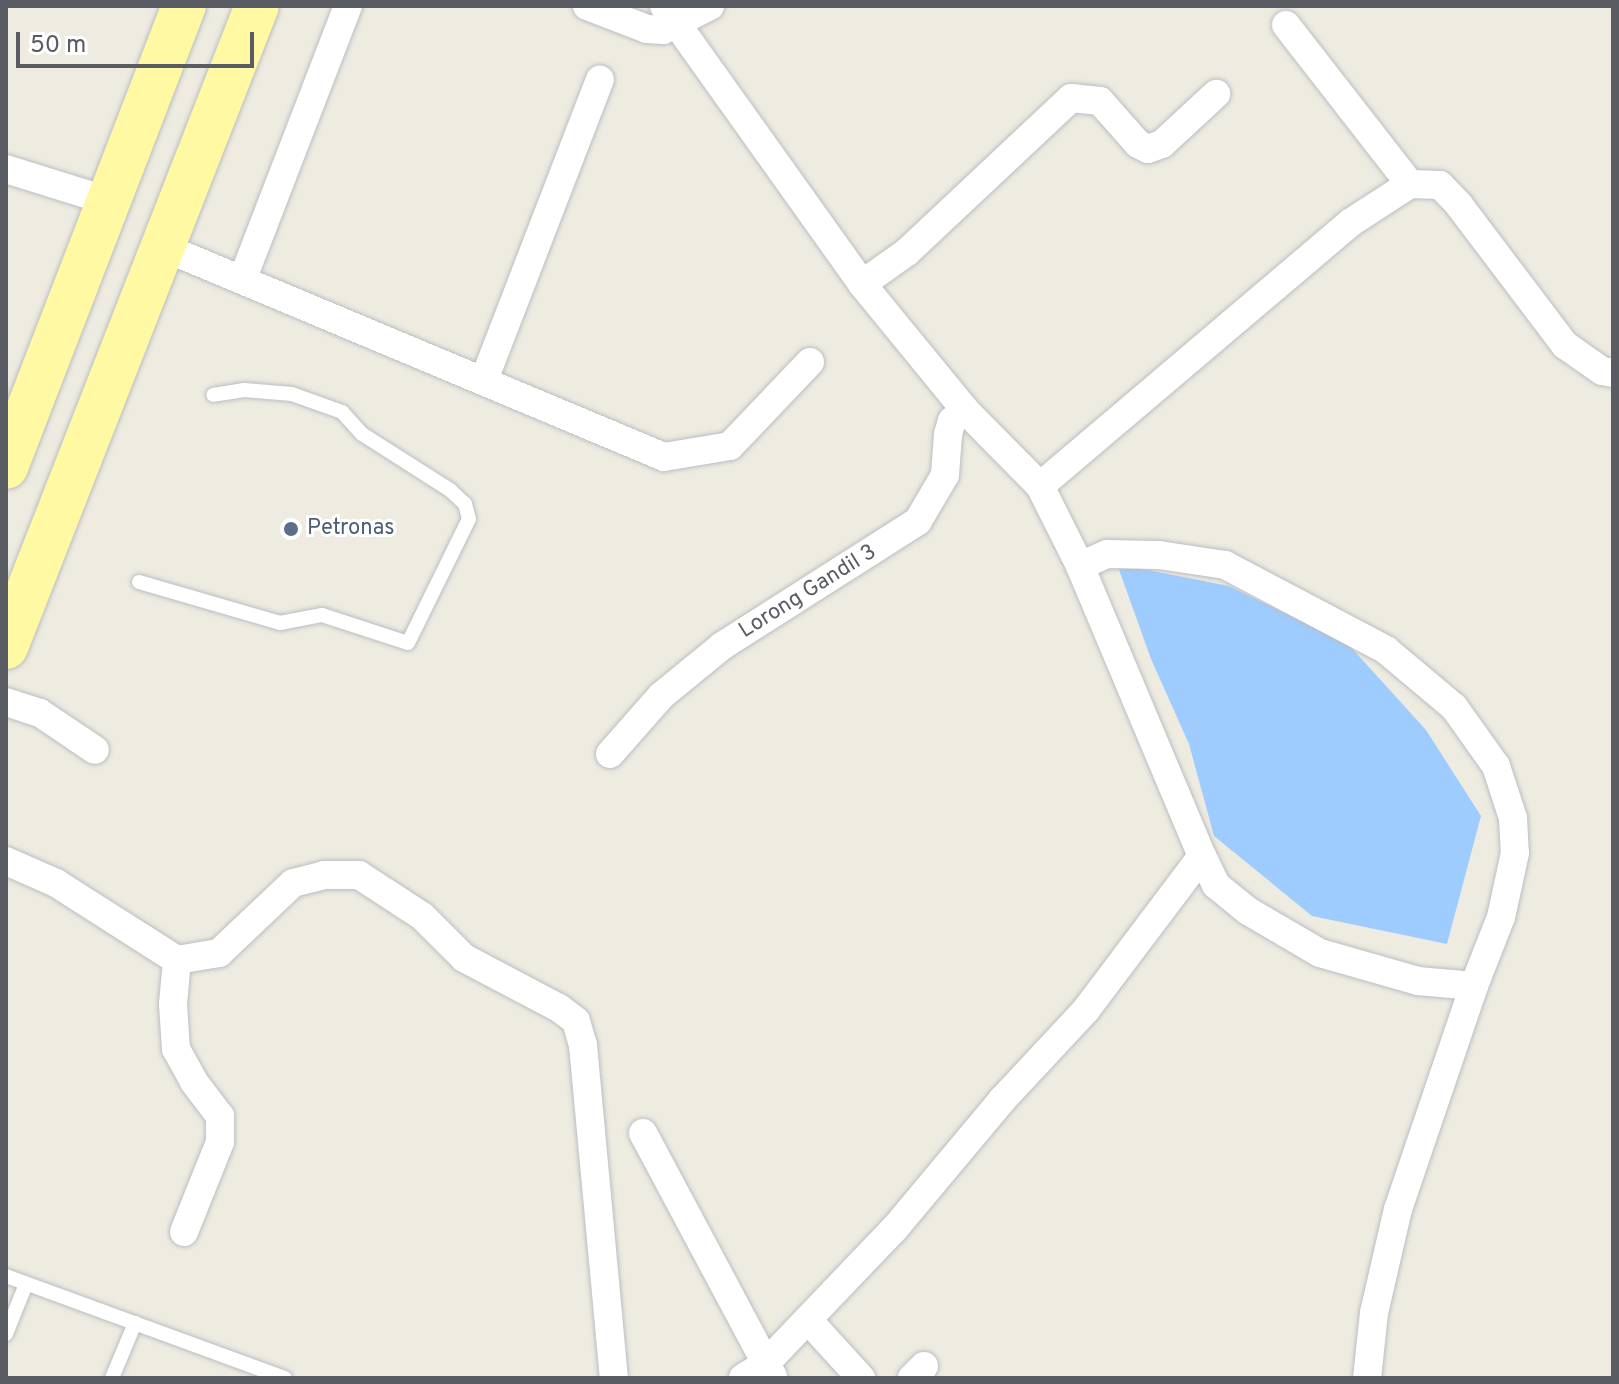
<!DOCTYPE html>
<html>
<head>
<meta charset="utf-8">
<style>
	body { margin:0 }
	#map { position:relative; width:1619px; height:1384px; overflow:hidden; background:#eeece0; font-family:Overpass,sans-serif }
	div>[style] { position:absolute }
	.water>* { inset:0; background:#9eccff }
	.roads { filter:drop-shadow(0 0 2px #bbbdc3) drop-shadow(0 0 2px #bbbdc3) }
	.service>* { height:14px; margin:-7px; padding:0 7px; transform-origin:7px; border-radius:7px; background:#fff }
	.minor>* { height:28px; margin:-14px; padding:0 14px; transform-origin:14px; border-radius:14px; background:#fff }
	.primary>* { height:44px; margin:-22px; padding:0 22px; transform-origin:22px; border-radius:22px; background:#fff9a3 }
	.dots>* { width:22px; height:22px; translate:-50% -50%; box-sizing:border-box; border:4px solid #fff; border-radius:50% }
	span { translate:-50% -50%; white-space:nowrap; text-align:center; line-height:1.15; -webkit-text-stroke:6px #fff; paint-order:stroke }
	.service-label { font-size:22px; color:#4e5e75 }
	.left { translate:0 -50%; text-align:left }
	.street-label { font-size:22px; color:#595c63 }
	.frame { position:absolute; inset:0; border:8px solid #595c63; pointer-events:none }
	.scale { position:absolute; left:16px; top:32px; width:238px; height:36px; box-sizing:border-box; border:4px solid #595c63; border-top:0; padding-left:10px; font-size:24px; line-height:28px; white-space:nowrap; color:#595c63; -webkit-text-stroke:6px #fff; paint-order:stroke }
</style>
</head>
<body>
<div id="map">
	<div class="water">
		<i style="clip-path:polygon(1117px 564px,1229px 586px,1348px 644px,1426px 730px,1481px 816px,1447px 944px,1312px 916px,1214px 836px,1189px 744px,1151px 659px)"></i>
	</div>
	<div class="roads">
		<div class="service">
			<i style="left:139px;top:582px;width:147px;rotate:16.2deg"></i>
			<i style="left:280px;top:623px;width:43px;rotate:-10.8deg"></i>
			<i style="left:322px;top:615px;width:90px;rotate:18deg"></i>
			<i style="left:408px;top:643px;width:138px;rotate:-63.8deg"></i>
			<i style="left:469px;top:519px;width:16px;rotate:-105deg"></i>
			<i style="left:465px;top:504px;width:21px;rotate:-137deg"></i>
			<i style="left:450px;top:490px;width:104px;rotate:-147.5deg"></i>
			<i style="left:362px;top:434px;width:30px;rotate:-132deg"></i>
			<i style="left:342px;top:412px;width:53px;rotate:-160.2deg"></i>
			<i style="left:292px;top:394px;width:48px;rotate:-175.2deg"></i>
			<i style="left:244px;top:390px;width:31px;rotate:171deg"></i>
			<i style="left:6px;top:1276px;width:297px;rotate:20.1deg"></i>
			<i style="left:6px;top:1334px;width:54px;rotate:-68.2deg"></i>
			<i style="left:112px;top:1378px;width:60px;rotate:-67.3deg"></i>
		</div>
		<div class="minor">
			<i style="left:587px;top:6px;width:64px;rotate:21deg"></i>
			<i style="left:647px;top:29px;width:16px;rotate:4deg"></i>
			<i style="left:663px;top:30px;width:53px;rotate:-27.1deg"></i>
			<i style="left:664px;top:6px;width:341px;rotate:54.5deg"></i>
			<i style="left:862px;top:284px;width:163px;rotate:50.7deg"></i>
			<i style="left:965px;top:410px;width:107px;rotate:45.4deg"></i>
			<i style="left:1040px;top:486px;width:89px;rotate:63.4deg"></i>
			<i style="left:1080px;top:566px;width:315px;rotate:67.2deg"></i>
			<i style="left:1202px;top:856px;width:193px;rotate:127deg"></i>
			<i style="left:1086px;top:1010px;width:122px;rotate:133deg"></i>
			<i style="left:1003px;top:1099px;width:168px;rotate:129.9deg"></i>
			<i style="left:895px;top:1228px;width:188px;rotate:133.7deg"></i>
			<i style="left:765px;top:1364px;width:26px;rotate:148deg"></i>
			<i style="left:1286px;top:25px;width:202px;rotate:52.1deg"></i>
			<i style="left:6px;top:169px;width:108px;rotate:17.3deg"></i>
			<i style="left:163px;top:247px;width:543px;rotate:22.74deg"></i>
			<i style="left:664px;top:457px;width:67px;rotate:-9.5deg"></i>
			<i style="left:730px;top:446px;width:116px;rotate:-46.4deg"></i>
			<i style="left:243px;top:278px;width:292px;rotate:-68.9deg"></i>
			<i style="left:862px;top:284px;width:55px;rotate:-35.4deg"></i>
			<i style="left:907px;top:252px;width:225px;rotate:-43.2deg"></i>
			<i style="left:1071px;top:98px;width:29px;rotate:6deg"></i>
			<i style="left:1100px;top:101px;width:57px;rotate:48.5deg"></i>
			<i style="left:1138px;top:144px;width:11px;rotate:27deg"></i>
			<i style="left:1148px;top:149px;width:15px;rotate:-20deg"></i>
			<i style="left:1162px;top:144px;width:74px;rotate:-42.8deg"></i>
			<i style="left:484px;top:380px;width:322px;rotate:-68.9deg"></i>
			<i style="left:1040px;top:486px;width:407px;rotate:-40.3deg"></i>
			<i style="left:1350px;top:223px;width:72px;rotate:-33deg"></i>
			<i style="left:1410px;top:184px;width:30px;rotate:2deg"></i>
			<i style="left:1440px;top:185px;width:28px;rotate:46deg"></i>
			<i style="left:1459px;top:205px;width:176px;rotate:52.9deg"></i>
			<i style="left:1565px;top:345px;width:45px;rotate:35.1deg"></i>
			<i style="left:1602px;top:371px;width:11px;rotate:10deg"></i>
			<i style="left:1080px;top:566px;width:30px;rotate:-24deg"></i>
			<i style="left:1107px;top:554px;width:52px;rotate:1.1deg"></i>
			<i style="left:1159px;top:555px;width:67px;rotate:8.6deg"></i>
			<i style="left:1225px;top:565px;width:182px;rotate:27.8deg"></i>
			<i style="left:1386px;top:650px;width:89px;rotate:40deg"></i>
			<i style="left:1454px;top:707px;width:72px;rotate:54.6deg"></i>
			<i style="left:1496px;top:766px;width:55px;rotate:71.9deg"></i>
			<i style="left:1513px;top:818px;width:35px;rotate:87deg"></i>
			<i style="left:1515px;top:853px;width:66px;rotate:102.3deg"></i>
			<i style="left:1501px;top:917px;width:74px;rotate:111.4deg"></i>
			<i style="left:1474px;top:986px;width:236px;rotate:108.8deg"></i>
			<i style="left:1398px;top:1209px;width:107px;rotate:103deg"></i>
			<i style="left:1374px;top:1313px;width:65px;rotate:96.1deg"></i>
			<i style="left:6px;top:702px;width:36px;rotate:18deg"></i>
			<i style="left:40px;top:713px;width:66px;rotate:33.9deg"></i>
			<i style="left:610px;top:754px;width:77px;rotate:-48.7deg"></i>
			<i style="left:661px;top:696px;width:79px;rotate:-39.3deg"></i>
			<i style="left:722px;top:646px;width:232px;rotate:-32.5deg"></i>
			<i style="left:918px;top:521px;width:53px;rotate:-59.6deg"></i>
			<i style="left:945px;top:475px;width:41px;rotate:-85.8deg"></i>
			<i style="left:948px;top:434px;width:14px;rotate:-73deg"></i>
			<i style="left:952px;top:421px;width:17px;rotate:-40deg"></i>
			<i style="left:1202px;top:856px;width:32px;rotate:64deg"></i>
			<i style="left:1216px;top:885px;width:41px;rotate:39.1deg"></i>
			<i style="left:1248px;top:911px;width:83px;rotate:30.3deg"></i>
			<i style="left:1320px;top:953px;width:102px;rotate:15.9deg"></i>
			<i style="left:1418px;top:981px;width:56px;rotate:5.1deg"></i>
			<i style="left:6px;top:861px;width:55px;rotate:23.7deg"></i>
			<i style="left:56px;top:883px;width:143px;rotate:32.5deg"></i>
			<i style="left:177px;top:960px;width:43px;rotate:-9.5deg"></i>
			<i style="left:219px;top:953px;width:102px;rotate:-43.4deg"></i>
			<i style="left:293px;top:883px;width:32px;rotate:-14deg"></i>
			<i style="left:324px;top:875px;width:35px"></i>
			<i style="left:359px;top:875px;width:75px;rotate:33.1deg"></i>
			<i style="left:422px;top:916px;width:59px;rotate:45deg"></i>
			<i style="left:464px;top:958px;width:107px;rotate:27.8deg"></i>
			<i style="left:559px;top:1008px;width:21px;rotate:37deg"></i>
			<i style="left:576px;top:1021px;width:25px;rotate:74deg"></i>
			<i style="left:583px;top:1045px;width:334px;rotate:84.7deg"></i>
			<i style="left:177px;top:960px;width:44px;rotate:95.2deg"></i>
			<i style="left:173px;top:1004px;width:45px;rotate:86.2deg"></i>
			<i style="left:176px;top:1049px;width:38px;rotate:61deg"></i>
			<i style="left:194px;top:1082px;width:43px;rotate:52.6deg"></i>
			<i style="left:220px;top:1116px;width:26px;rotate:90deg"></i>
			<i style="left:220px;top:1142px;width:97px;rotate:111.8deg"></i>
			<i style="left:643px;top:1133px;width:276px;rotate:61.9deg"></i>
			<i style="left:808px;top:1320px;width:79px;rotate:47.6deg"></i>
			<i style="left:912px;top:1378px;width:17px;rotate:-45deg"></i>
		</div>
		<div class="primary">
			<i style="left:6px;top:467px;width:494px;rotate:-68.9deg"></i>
			<i style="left:6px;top:647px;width:688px;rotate:-68.62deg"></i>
		</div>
	</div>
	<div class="dots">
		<i style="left:291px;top:529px;background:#5c6f8a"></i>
	</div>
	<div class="service-label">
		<span class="left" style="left:307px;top:529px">Petronas</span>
	</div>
	<div class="street-label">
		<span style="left:808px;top:592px;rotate:-32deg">Lorong Gandil 3</span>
	</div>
	<div class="frame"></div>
	<div class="scale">50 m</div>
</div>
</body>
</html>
